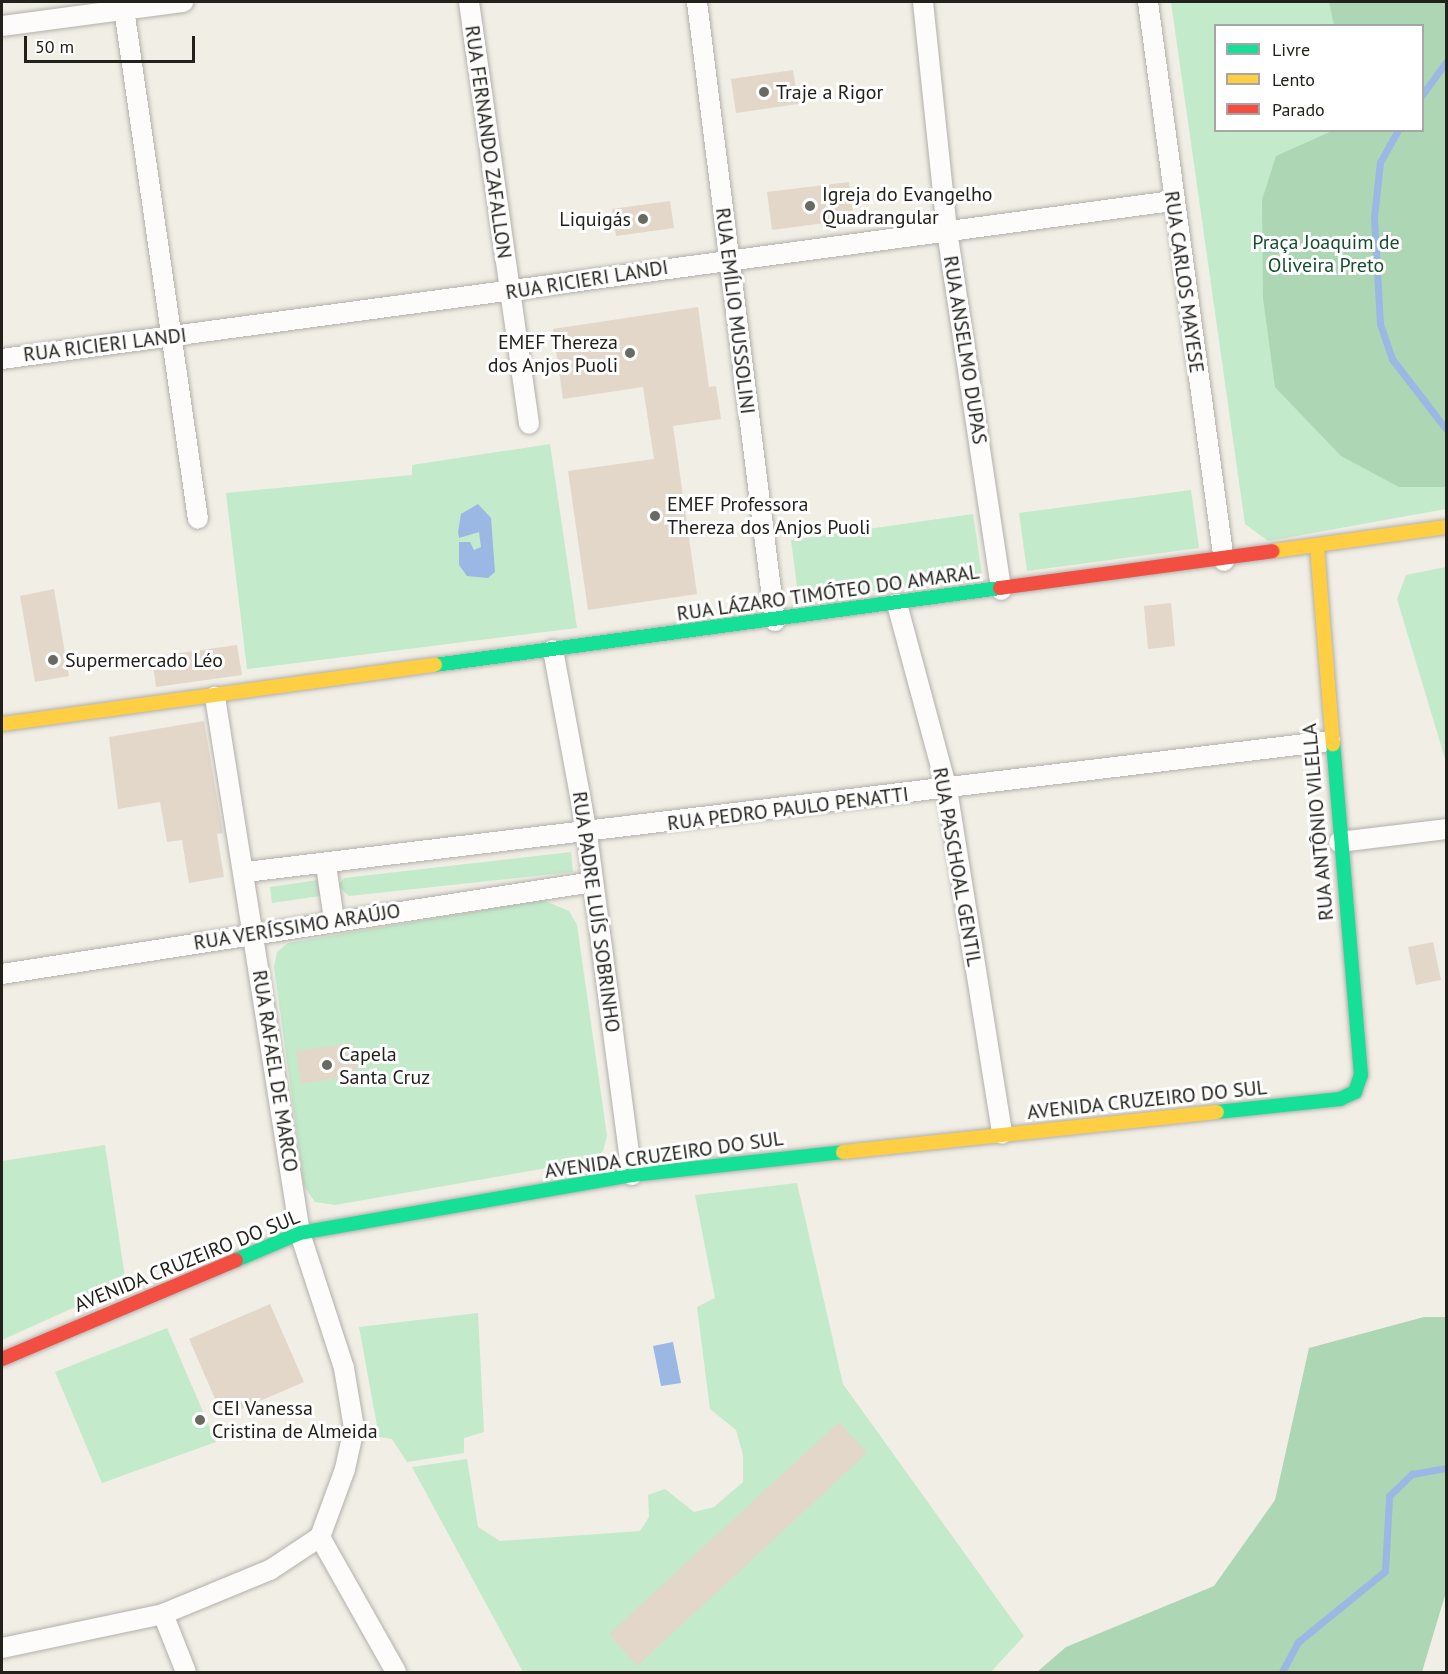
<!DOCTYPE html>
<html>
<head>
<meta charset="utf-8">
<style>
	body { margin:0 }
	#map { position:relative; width:1448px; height:1674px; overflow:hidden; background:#f1eee6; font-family:"PT Sans",sans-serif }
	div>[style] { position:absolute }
	.green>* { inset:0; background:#c3eaca }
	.forest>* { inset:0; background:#acd6b4 }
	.water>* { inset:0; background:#9bb7e4 }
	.stream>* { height:7px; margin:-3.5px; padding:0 3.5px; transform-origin:3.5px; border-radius:3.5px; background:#9bb7e4 }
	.building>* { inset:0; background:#e2d7c9 }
	.roads { filter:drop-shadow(0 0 2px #b2b0aa) drop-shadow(0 0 2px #b2b0aa) }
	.street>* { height:20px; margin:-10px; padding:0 10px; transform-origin:10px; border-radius:10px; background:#fdfcfb }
	.fast>* { height:14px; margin:-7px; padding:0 7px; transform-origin:7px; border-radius:7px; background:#16e098 }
	.slow>* { height:14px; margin:-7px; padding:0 7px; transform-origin:7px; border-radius:7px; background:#ffcf43 }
	.jam>* { height:14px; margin:-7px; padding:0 7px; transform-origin:7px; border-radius:7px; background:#f24e42 }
	.dots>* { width:16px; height:16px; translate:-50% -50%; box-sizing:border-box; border:3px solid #fff; border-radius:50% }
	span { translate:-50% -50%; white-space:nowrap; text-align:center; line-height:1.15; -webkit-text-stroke:6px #fff; paint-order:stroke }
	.poi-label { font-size:20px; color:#22211b }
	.left { translate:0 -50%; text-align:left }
	.right { translate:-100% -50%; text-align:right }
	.street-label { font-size:20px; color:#22211b }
	.park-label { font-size:20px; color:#144f2c }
	.frame { position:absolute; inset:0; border:3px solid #22211b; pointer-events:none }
	.legend { position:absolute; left:1214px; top:24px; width:210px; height:108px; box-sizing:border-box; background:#fff; border:2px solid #a7a6a4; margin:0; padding:8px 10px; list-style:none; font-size:18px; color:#22211b }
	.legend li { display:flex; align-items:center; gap:12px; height:30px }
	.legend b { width:30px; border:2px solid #a7a6a4 }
	.scale { position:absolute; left:24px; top:36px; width:171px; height:27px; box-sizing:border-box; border:3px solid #22211b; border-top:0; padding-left:8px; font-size:18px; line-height:21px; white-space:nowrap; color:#22211b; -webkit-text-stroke:4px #fff; paint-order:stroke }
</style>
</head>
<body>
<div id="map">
	<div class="green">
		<i style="clip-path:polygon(evenodd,1171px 2px,1446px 2px,1446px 509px,1268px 541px,1245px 524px,1171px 2px,1216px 26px,1422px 26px,1422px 130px,1216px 130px,1216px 26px)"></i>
		<i style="clip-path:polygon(550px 444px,577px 628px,247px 669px,226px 493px,412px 475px,412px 465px)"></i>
		<i style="clip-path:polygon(1191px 490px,1199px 548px,1027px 571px,1019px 513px)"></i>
		<i style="clip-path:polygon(973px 514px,982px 575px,799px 602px,791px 540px)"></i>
		<i style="clip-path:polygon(1446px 567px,1446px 762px,1397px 599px,1406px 575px)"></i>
		<i style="clip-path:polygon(571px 852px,573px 872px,349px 896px,338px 886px,344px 878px)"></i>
		<i style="clip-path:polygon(318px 880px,320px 896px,272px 903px,270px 887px)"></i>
		<i style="clip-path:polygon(543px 900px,569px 911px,577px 925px,607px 1136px,603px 1151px,593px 1160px,335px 1205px,315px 1202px,304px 1186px,274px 967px,277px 952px,288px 943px)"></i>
		<i style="clip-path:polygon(105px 1145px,126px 1284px,2px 1340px,2px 1161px)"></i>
		<i style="clip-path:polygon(797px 1183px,843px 1384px,1024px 1636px,991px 1672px,523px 1672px,412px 1467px,467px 1459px,478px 1527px,500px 1541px,640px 1531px,649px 1517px,648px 1495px,665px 1489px,694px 1512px,714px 1507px,743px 1482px,743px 1455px,736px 1430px,710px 1409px,697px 1307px,715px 1298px,695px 1195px)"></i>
		<i style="clip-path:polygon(478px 1313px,484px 1432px,464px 1438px,464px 1453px,407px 1462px,392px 1439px,379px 1437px,359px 1327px)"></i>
		<i style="clip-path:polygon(167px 1328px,216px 1442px,102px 1483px,55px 1372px)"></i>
	</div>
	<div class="forest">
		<i style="clip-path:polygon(1329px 2px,1446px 2px,1446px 487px,1399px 487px,1341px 456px,1275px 387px,1263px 298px,1262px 200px,1276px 156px,1332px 131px,1422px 130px,1422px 26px,1334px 25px)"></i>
		<i style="clip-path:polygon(1424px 1317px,1446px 1317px,1446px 1592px,1422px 1672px,1037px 1672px,1066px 1647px,1214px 1586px,1275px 1500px,1309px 1348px)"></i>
	</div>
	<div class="water">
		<i style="clip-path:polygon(478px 504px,491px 518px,495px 572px,488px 578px,467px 576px,459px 565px,459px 542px,470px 542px,474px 550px,481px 547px,479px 532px,459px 538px,458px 532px,461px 514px)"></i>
		<i style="clip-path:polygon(673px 1342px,681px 1383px,661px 1386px,653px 1346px)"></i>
	</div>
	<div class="stream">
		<i style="left:1422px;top:95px;width:41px;rotate:-54deg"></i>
		<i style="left:1398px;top:130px;width:37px;rotate:119deg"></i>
		<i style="left:1380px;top:162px;width:55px;rotate:96.2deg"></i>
		<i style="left:1374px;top:217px;width:107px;rotate:86.8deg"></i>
		<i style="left:1380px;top:324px;width:37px;rotate:71deg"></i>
		<i style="left:1392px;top:359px;width:88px;rotate:52.4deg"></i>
		<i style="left:1282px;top:1672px;width:34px;rotate:-62deg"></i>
		<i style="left:1298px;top:1642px;width:112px;rotate:-39.2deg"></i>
		<i style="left:1385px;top:1571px;width:75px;rotate:-86.9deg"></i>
		<i style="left:1389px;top:1496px;width:32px;rotate:-44deg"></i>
		<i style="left:1412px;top:1474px;width:35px;rotate:-10deg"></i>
	</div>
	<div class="building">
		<i style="clip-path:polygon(793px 70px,798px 104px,736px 113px,731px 79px)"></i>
		<i style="clip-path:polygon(849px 182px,854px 219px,772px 230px,767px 192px)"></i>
		<i style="clip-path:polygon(670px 201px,674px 228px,616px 236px,612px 209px)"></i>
		<i style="clip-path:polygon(698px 307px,709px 387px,716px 386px,721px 419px,673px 426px,697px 594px,588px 610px,568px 471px,654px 459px,643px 387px,563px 399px,553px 329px)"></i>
		<i style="clip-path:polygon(54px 589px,69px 676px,35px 682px,20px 596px)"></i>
		<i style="clip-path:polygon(1171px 603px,1175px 646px,1148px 649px,1144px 606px)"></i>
		<i style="clip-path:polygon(237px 645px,242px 675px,156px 687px,152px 657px)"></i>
		<i style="clip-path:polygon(204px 721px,223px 833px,217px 834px,224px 877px,189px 883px,182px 840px,167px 842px,160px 802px,118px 809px,109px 737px)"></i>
		<i style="clip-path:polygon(1433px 942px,1441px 980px,1416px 985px,1408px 947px)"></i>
		<i style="clip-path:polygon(353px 1043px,358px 1075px,301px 1084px,296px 1051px)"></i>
		<i style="clip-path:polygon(270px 1304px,304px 1382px,223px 1417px,189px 1339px)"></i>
		<i style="clip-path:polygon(839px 1422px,867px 1453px,637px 1666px,609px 1634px)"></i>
	</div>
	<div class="roads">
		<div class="street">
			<i style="left:123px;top:2px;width:522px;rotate:81.75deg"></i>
			<i style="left:469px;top:2px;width:426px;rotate:81.9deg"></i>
			<i style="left:697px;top:2px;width:624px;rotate:82.82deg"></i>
			<i style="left:923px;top:2px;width:230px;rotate:84deg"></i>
			<i style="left:947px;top:231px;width:363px;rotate:81.4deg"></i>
			<i style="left:1148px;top:2px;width:564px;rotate:82.26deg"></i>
			<i style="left:2px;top:26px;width:183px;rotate:-7.6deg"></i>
			<i style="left:2px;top:359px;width:1181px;rotate:-7.69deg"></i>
			<i style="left:897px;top:604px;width:192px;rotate:74.9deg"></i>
			<i style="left:947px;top:789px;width:349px;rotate:80.9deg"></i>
			<i style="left:553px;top:650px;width:187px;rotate:79.5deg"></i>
			<i style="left:587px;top:834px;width:344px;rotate:82.5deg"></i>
			<i style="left:1339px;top:842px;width:108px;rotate:-6.9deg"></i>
			<i style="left:326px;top:865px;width:56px;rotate:81.7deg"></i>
			<i style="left:246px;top:872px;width:1092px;rotate:-6.89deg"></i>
			<i style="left:2px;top:974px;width:598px;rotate:-8.85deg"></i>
			<i style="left:320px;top:1537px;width:155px;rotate:60.6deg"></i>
			<i style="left:163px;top:1614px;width:62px;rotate:68.4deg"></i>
			<i style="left:2px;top:1648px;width:165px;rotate:-11.9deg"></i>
			<i style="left:163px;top:1614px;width:116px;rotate:-22.4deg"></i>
			<i style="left:270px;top:1570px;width:60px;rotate:-33.4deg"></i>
			<i style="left:320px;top:1537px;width:72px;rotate:-69.8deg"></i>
			<i style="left:345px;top:1469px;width:42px;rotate:-77.6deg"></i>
			<i style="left:354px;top:1428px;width:61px;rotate:-99.5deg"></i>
			<i style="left:344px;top:1368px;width:142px;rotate:-108.1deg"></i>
			<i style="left:300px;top:1233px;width:543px;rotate:-99.01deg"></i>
		</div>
		<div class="fast">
			<i style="left:435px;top:665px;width:570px;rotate:-7.76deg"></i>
			<i style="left:1217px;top:1112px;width:124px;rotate:-6deg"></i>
			<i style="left:1340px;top:1099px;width:17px;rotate:-25deg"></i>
			<i style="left:1355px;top:1092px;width:18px;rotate:-71deg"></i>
			<i style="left:1361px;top:1075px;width:332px;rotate:-94.8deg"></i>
			<i style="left:236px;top:1260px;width:69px;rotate:-22.9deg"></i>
			<i style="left:300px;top:1233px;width:337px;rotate:-9.9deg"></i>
			<i style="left:632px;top:1175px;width:212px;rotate:-6.2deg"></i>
		</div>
		<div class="slow">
			<i style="left:1317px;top:547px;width:198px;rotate:85.4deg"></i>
			<i style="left:1273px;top:551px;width:175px;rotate:-7.9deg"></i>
			<i style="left:2px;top:724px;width:437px;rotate:-7.8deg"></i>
			<i style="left:843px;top:1152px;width:376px;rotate:-6.1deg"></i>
		</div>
		<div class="jam">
			<i style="left:1000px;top:588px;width:275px;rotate:-7.7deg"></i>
			<i style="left:2px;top:1359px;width:254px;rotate:-22.9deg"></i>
		</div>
	</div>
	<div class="dots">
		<i style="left:764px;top:92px;background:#6a6962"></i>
		<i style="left:810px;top:206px;background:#6a6962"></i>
		<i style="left:643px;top:219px;background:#6a6962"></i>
		<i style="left:630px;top:353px;background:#6a6962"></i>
		<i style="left:655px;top:516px;background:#6a6962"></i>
		<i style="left:53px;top:660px;background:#6a6962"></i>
		<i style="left:327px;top:1065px;background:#6a6962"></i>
		<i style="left:200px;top:1420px;background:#6a6962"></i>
	</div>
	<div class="poi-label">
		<span class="left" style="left:776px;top:92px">Traje a Rigor</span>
		<span class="left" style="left:822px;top:206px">Igreja do Evangelho<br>Quadrangular</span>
		<span class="right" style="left:631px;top:219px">Liquigás</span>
		<span class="right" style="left:618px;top:354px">EMEF Thereza<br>dos Anjos Puoli</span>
		<span class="left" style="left:667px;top:516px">EMEF Professora<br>Thereza dos Anjos Puoli</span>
		<span class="left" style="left:65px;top:660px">Supermercado Léo</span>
		<span class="left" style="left:339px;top:1066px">Capela<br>Santa Cruz</span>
		<span class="left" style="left:212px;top:1420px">CEI Vanessa<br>Cristina de Almeida</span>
	</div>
	<div class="street-label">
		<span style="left:488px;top:142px;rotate:82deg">RUA FERNANDO ZAFALLON</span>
		<span style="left:587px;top:280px;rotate:-9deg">RUA RICIERI LANDI</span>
		<span style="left:1184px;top:282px;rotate:82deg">RUA CARLOS MAYESE</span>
		<span style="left:735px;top:311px;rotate:83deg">RUA EMÍLIO MUSSOLINI</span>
		<span style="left:105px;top:345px;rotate:-7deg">RUA RICIERI LANDI</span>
		<span style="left:965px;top:350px;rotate:81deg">RUA ANSELMO DUPAS</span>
		<span style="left:828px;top:593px;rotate:-8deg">RUA LÁZARO TIMÓTEO DO AMARAL</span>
		<span style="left:788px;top:809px;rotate:-7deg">RUA PEDRO PAULO PENATTI</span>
		<span style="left:1318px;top:822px;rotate:-95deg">RUA ANTÔNIO VILELLA</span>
		<span style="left:957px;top:867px;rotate:80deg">RUA PASCHOAL GENTIL</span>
		<span style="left:596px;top:912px;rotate:82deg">RUA PADRE LUÍS SOBRINHO</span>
		<span style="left:297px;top:927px;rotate:-9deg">RUA VERÍSSIMO ARAÚJO</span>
		<span style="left:275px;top:1071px;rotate:81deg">RUA RAFAEL DE MARCO</span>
		<span style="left:1147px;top:1100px;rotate:-6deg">AVENIDA CRUZEIRO DO SUL</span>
		<span style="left:664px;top:1155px;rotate:-8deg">AVENIDA CRUZEIRO DO SUL</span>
		<span style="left:187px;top:1261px;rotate:-22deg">AVENIDA CRUZEIRO DO SUL</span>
	</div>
	<div class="park-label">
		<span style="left:1326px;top:254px">Praça Joaquim de<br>Oliveira Preto</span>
	</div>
	<div class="frame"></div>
	<ul class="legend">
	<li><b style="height:8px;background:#16e098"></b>Livre</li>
	<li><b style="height:8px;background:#ffcf43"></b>Lento</li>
	<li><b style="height:8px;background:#f24e42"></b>Parado</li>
	</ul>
	<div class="scale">50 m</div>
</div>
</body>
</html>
